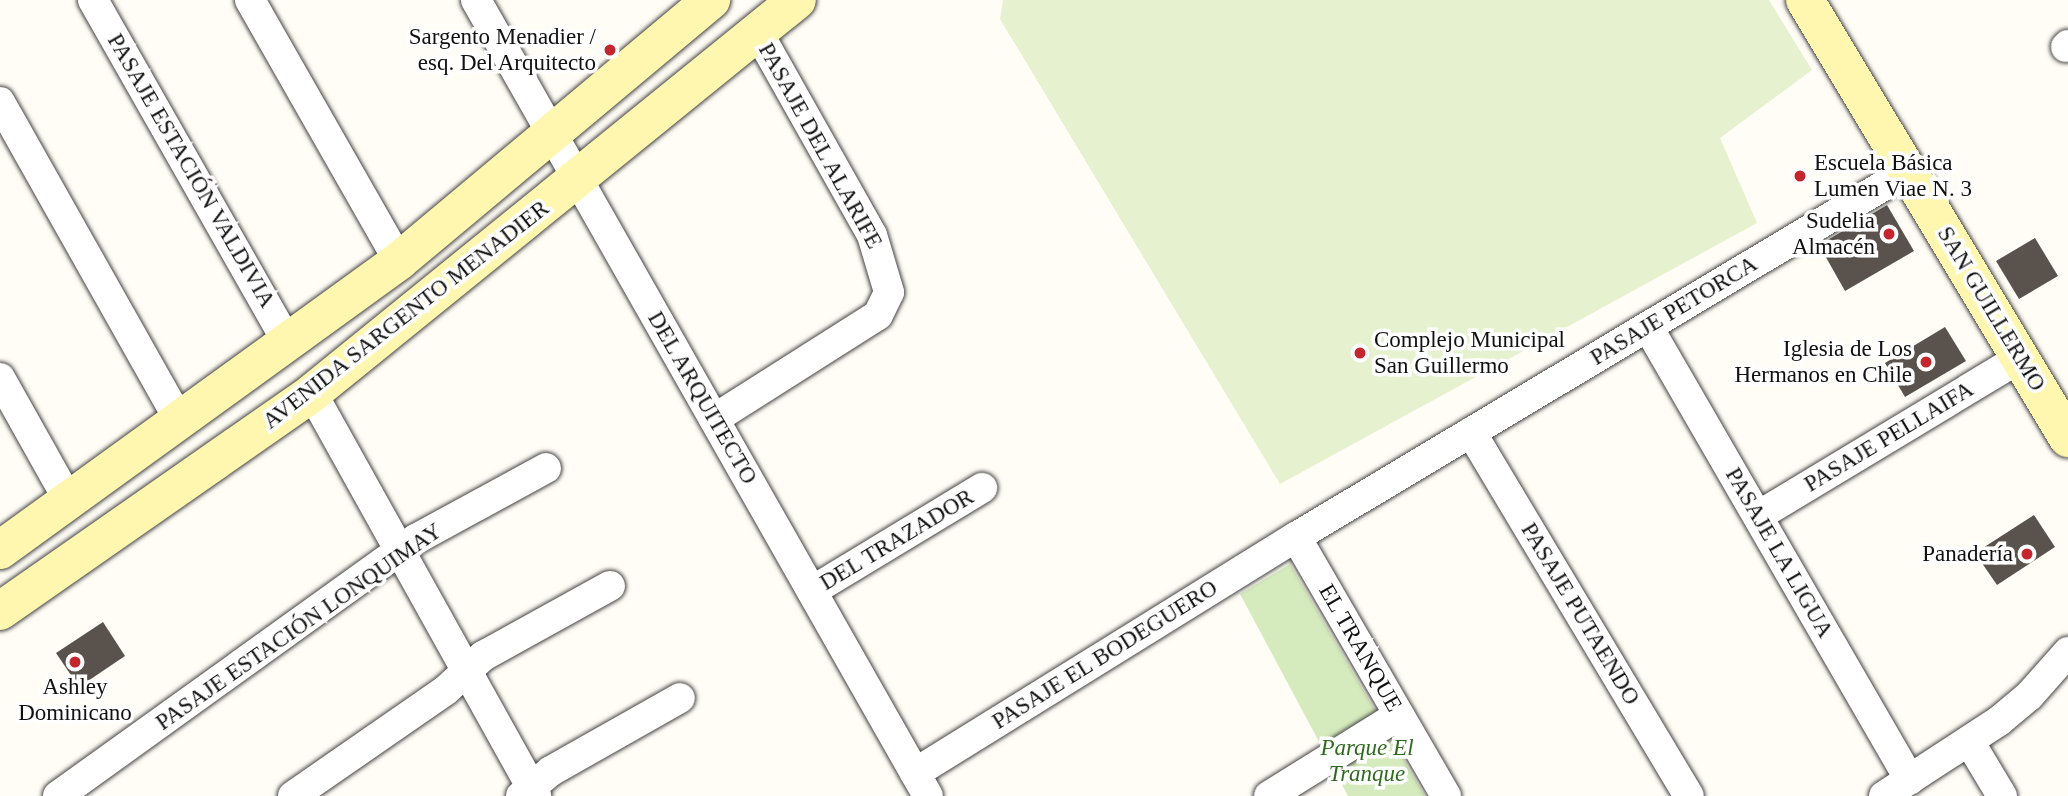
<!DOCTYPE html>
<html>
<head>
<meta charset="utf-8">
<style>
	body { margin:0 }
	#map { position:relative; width:2068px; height:796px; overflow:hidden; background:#fffdf5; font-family:"Times New Roman",serif }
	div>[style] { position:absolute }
	.green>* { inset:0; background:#d5ebbd }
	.pitch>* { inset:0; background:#e6f2cf }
	.building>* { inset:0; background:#5a524d }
	.roads { filter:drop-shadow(0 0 2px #444) drop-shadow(0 0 2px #444) }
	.street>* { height:30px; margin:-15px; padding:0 15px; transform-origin:15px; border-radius:15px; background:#fff }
	.secondary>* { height:38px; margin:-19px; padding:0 19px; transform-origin:19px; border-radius:19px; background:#fff6b0 }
	.dots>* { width:19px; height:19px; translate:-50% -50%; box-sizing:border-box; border:4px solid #fff; border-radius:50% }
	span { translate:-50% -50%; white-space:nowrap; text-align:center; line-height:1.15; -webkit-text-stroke:7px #fff; paint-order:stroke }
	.poi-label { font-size:23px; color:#111 }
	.right { translate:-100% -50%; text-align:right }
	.left { translate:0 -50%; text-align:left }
	.street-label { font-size:23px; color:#111 }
	.park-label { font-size:23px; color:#2f6b1f; font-style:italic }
</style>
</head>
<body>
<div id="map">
	<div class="green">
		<i style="clip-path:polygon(1290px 564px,1425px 796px,1348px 796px,1240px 594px)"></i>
	</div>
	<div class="pitch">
		<i style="clip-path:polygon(1003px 0,1769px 0,1812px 70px,1720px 138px,1757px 223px,1280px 484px,1000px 19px)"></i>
	</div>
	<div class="building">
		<i style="clip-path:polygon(1887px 205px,1914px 251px,1845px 291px,1819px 245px)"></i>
		<i style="clip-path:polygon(2035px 238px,2058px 276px,2019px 299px,1996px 261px)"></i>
		<i style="clip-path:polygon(1945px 327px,1966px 361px,1905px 397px,1885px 363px)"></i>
		<i style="clip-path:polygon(2034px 515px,2055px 547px,1997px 585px,1975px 553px)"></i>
		<i style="clip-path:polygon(103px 622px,125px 656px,79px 687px,56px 653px)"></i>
	</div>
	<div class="roads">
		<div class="street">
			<i style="left:93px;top:0;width:395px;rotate:60.4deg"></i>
			<i style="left:250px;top:0;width:301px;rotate:60.3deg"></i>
			<i style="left:476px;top:0;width:915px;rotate:60.41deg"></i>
			<i style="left:2066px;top:47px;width:3px;rotate:-45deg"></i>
			<i style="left:0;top:102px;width:365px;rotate:60.6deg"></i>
			<i style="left:1648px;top:327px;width:523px;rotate:59.96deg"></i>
			<i style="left:0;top:378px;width:141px;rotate:60.7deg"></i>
			<i style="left:312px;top:393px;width:461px;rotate:60.9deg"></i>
			<i style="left:714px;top:419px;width:194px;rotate:-32.4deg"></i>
			<i style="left:878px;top:315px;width:25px;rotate:-64deg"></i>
			<i style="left:889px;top:292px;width:59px;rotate:-106.6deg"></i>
			<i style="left:872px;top:235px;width:234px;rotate:-119.4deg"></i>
			<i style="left:1471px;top:432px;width:424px;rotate:59.1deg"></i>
			<i style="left:1758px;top:516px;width:306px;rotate:-31.1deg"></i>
			<i style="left:1296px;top:537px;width:299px;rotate:59.9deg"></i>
			<i style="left:812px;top:591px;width:199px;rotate:-31.2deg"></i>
			<i style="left:1969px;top:741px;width:64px;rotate:59deg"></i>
			<i style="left:915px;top:773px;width:448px;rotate:-31.8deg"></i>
			<i style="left:1296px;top:537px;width:713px;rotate:-30.88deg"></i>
			<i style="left:58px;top:796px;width:441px;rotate:-35.7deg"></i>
			<i style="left:416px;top:539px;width:148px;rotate:-28.6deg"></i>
			<i style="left:293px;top:796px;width:186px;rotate:-34.7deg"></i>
			<i style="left:446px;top:690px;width:50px;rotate:-42.6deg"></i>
			<i style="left:483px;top:656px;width:145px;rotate:-28.9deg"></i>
			<i style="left:521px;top:796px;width:39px;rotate:-40deg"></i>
			<i style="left:551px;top:771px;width:148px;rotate:-29.5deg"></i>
			<i style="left:1269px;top:796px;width:153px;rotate:-31.9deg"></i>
			<i style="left:1884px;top:796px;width:137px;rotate:-33.1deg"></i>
			<i style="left:1999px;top:721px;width:39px;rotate:-40deg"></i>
			<i style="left:2029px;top:696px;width:59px;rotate:-48.4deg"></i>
		</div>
		<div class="secondary">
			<i style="left:1805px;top:0;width:511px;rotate:59.02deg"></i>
			<i style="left:0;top:550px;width:493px;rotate:-35.9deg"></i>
			<i style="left:399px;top:261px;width:407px;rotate:-39.9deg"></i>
			<i style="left:0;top:611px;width:381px;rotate:-34.9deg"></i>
			<i style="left:312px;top:393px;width:624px;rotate:-39.02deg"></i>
		</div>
	</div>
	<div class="dots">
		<i style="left:610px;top:50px;background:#c4262e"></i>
		<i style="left:1800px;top:176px;background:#c4262e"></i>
		<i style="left:1889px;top:234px;background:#c4262e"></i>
		<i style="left:1360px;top:353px;background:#c4262e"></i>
		<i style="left:1926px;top:362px;background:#c4262e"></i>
		<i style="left:2027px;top:554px;background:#c4262e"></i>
		<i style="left:75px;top:662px;background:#c4262e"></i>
	</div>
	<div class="poi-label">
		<span class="right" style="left:596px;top:50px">Sargento Menadier /<br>esq. Del Arquitecto</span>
		<span class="left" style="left:1814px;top:176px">Escuela Básica<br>Lumen Viae N. 3</span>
		<span class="right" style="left:1875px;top:234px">Sudelia<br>Almacén</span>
		<span class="left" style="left:1374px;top:353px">Complejo Municipal<br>San Guillermo</span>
		<span class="right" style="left:1912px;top:362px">Iglesia de Los<br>Hermanos en Chile</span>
		<span class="right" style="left:2013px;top:554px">Panadería</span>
		<span style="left:75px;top:700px">Ashley<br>Dominicano</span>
	</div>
	<div class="street-label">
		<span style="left:820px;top:146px;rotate:61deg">PASAJE DEL ALARIFE</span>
		<span style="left:191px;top:171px;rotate:60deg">PASAJE ESTACIÓN VALDIVIA</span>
		<span style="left:1991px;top:309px;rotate:59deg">SAN GUILLERMO</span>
		<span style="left:1674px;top:311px;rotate:-31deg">PASAJE PETORCA</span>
		<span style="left:406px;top:315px;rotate:-38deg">AVENIDA SARGENTO MENADIER</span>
		<span style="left:702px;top:398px;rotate:60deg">DEL ARQUITECTO</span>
		<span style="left:1889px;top:437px;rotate:-31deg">PASAJE PELLAIFA</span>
		<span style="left:897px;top:540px;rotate:-31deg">DEL TRAZADOR</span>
		<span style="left:1779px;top:553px;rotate:60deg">PASAJE LA LIGUA</span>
		<span style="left:1580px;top:614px;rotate:59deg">PASAJE PUTAENDO</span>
		<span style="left:299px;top:627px;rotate:-35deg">PASAJE ESTACIÓN LONQUIMAY</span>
		<span style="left:1360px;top:648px;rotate:60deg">EL TRANQUE</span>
		<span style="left:1105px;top:655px;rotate:-32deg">PASAJE EL BODEGUERO</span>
	</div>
	<div class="park-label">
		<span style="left:1367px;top:761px">Parque El<br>Tranque</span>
	</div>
</div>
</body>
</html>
